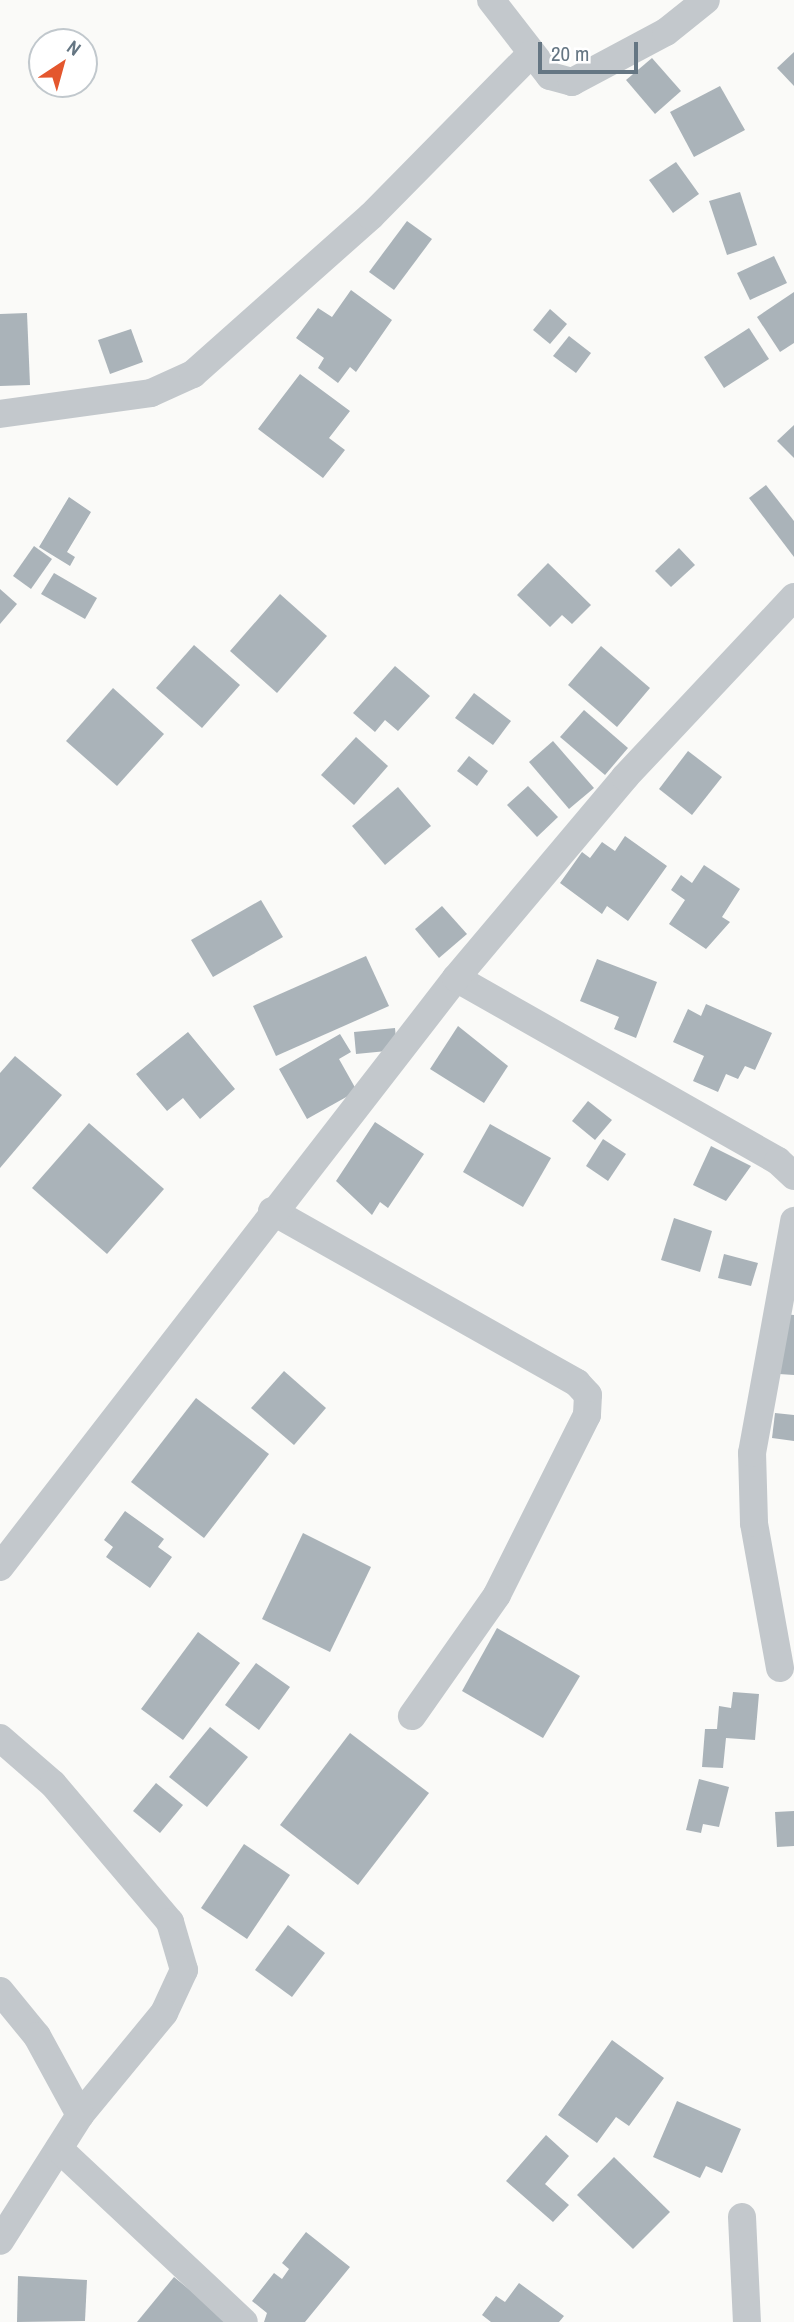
<!DOCTYPE html>
<html>
<head>
<meta charset="utf-8">
<style>
	body { margin:0 }
	#map { position:relative; width:794px; height:2322px; overflow:hidden; background:#fafaf8; font-family:"Archivo Narrow",sans-serif }
	div>[style] { position:absolute }
	.building>* { inset:0; background:#aab3b9 }
	.street>* { height:28px; margin:-14px; padding:0 14px; transform-origin:14px; border-radius:14px; background:#c3c8cc }
	span { translate:-50% -50%; white-space:nowrap; text-align:center; line-height:1.15; -webkit-text-stroke:7px #fff; paint-order:stroke }
	.north { position:absolute; left:28px; top:28px; width:70px; height:70px; box-sizing:border-box; background:#fff; border:2px solid #c1c8cd; border-radius:50%; rotate:36deg; font-size:19px; font-weight:700; line-height:28px; text-align:center; color:#657683 }
	.north::after { content:''; display:block; margin:auto; width:24px; height:32px; background:#e4572e; clip-path:polygon(50% 0,100% 100%,50% 72%,0 100%) }
	.scale { position:absolute; left:538px; top:42px; width:100px; height:32px; box-sizing:border-box; border:4px solid #657683; border-top:0; padding-left:9px; font-size:21px; line-height:24px; white-space:nowrap; color:#657683; -webkit-text-stroke:5px #fff; paint-order:stroke }
</style>
</head>
<body>
<div id="map">
	<div class="building">
		<i style="clip-path:polygon(794px 52px,794px 86px,777px 68px)"></i>
		<i style="clip-path:polygon(652px 58px,681px 91px,655px 114px,626px 80px)"></i>
		<i style="clip-path:polygon(720px 86px,745px 130px,694px 157px,670px 112px)"></i>
		<i style="clip-path:polygon(676px 162px,699px 194px,673px 213px,649px 180px)"></i>
		<i style="clip-path:polygon(740px 192px,757px 245px,727px 255px,709px 201px)"></i>
		<i style="clip-path:polygon(407px 221px,432px 239px,394px 290px,369px 272px)"></i>
		<i style="clip-path:polygon(774px 256px,787px 283px,750px 300px,737px 273px)"></i>
		<i style="clip-path:polygon(351px 290px,392px 320px,356px 372px,350px 367px,338px 383px,318px 368px,324px 358px,296px 338px,318px 308px,332px 317px)"></i>
		<i style="clip-path:polygon(794px 292px,794px 343px,780px 352px,757px 317px)"></i>
		<i style="clip-path:polygon(550px 309px,567px 324px,550px 344px,533px 330px)"></i>
		<i style="clip-path:polygon(27px 313px,30px 385px,0 386px,0 314px)"></i>
		<i style="clip-path:polygon(749px 328px,769px 359px,724px 388px,704px 357px)"></i>
		<i style="clip-path:polygon(131px 329px,143px 362px,110px 374px,98px 340px)"></i>
		<i style="clip-path:polygon(569px 336px,591px 353px,576px 373px,553px 356px)"></i>
		<i style="clip-path:polygon(300px 374px,350px 411px,329px 438px,345px 450px,323px 478px,258px 429px)"></i>
		<i style="clip-path:polygon(794px 425px,794px 458px,777px 441px)"></i>
		<i style="clip-path:polygon(766px 485px,794px 521px,794px 557px,749px 498px)"></i>
		<i style="clip-path:polygon(69px 497px,91px 512px,67px 552px,75px 557px,70px 566px,39px 547px)"></i>
		<i style="clip-path:polygon(34px 546px,52px 559px,31px 589px,13px 576px)"></i>
		<i style="clip-path:polygon(679px 548px,695px 565px,671px 587px,655px 571px)"></i>
		<i style="clip-path:polygon(548px 563px,591px 605px,572px 624px,562px 615px,550px 627px,517px 595px)"></i>
		<i style="clip-path:polygon(54px 573px,97px 598px,85px 619px,41px 594px)"></i>
		<i style="clip-path:polygon(0 589px,17px 604px,0 624px)"></i>
		<i style="clip-path:polygon(280px 594px,327px 636px,277px 693px,230px 651px)"></i>
		<i style="clip-path:polygon(194px 645px,240px 685px,202px 728px,156px 688px)"></i>
		<i style="clip-path:polygon(601px 646px,650px 688px,617px 727px,568px 685px)"></i>
		<i style="clip-path:polygon(395px 666px,430px 696px,398px 731px,385px 720px,375px 732px,353px 713px)"></i>
		<i style="clip-path:polygon(113px 688px,164px 734px,117px 786px,66px 741px)"></i>
		<i style="clip-path:polygon(474px 693px,511px 721px,493px 745px,455px 718px)"></i>
		<i style="clip-path:polygon(584px 710px,628px 748px,605px 775px,560px 737px)"></i>
		<i style="clip-path:polygon(356px 737px,388px 766px,354px 805px,321px 775px)"></i>
		<i style="clip-path:polygon(553px 741px,594px 788px,569px 809px,529px 762px)"></i>
		<i style="clip-path:polygon(688px 751px,722px 777px,692px 815px,659px 789px)"></i>
		<i style="clip-path:polygon(469px 756px,488px 771px,477px 786px,457px 771px)"></i>
		<i style="clip-path:polygon(528px 786px,558px 817px,537px 837px,507px 805px)"></i>
		<i style="clip-path:polygon(398px 787px,431px 826px,385px 865px,352px 826px)"></i>
		<i style="clip-path:polygon(625px 836px,667px 866px,628px 921px,607px 906px,602px 914px,560px 883px,582px 852px,590px 858px,602px 842px,615px 851px)"></i>
		<i style="clip-path:polygon(704px 865px,740px 889px,722px 917px,730px 922px,706px 949px,669px 924px,685px 900px,671px 890px,681px 875px,692px 883px)"></i>
		<i style="clip-path:polygon(261px 900px,283px 937px,213px 977px,191px 940px)"></i>
		<i style="clip-path:polygon(442px 906px,467px 934px,439px 958px,415px 929px)"></i>
		<i style="clip-path:polygon(366px 956px,389px 1006px,276px 1056px,253px 1006px)"></i>
		<i style="clip-path:polygon(597px 959px,657px 982px,636px 1038px,614px 1029px,619px 1017px,580px 1001px)"></i>
		<i style="clip-path:polygon(706px 1004px,772px 1033px,755px 1070px,745px 1066px,738px 1079px,726px 1074px,718px 1092px,693px 1081px,704px 1056px,673px 1042px,688px 1009px,701px 1016px)"></i>
		<i style="clip-path:polygon(458px 1026px,508px 1066px,484px 1103px,430px 1069px)"></i>
		<i style="clip-path:polygon(395px 1028px,397px 1050px,356px 1054px,354px 1032px)"></i>
		<i style="clip-path:polygon(188px 1032px,235px 1089px,200px 1119px,183px 1098px,167px 1111px,136px 1074px)"></i>
		<i style="clip-path:polygon(340px 1034px,351px 1052px,339px 1059px,357px 1091px,307px 1119px,279px 1069px)"></i>
		<i style="clip-path:polygon(15px 1056px,62px 1095px,0 1168px,0 1073px)"></i>
		<i style="clip-path:polygon(588px 1101px,612px 1120px,595px 1140px,572px 1121px)"></i>
		<i style="clip-path:polygon(375px 1122px,424px 1154px,388px 1208px,380px 1202px,372px 1215px,336px 1181px)"></i>
		<i style="clip-path:polygon(89px 1123px,164px 1189px,107px 1254px,32px 1188px)"></i>
		<i style="clip-path:polygon(490px 1124px,551px 1158px,523px 1207px,463px 1172px)"></i>
		<i style="clip-path:polygon(603px 1139px,626px 1154px,608px 1181px,586px 1166px)"></i>
		<i style="clip-path:polygon(711px 1146px,751px 1166px,726px 1201px,693px 1185px)"></i>
		<i style="clip-path:polygon(674px 1218px,712px 1231px,700px 1272px,661px 1260px)"></i>
		<i style="clip-path:polygon(724px 1254px,758px 1263px,751px 1286px,718px 1278px)"></i>
		<i style="clip-path:polygon(783px 1314px,794px 1315px,794px 1375px,779px 1374px)"></i>
		<i style="clip-path:polygon(284px 1371px,326px 1408px,294px 1445px,251px 1408px)"></i>
		<i style="clip-path:polygon(196px 1398px,269px 1454px,204px 1538px,131px 1482px)"></i>
		<i style="clip-path:polygon(775px 1413px,794px 1415px,794px 1441px,772px 1438px)"></i>
		<i style="clip-path:polygon(125px 1511px,164px 1539px,158px 1547px,172px 1557px,150px 1588px,106px 1557px,113px 1547px,104px 1540px)"></i>
		<i style="clip-path:polygon(303px 1533px,371px 1567px,330px 1652px,262px 1619px)"></i>
		<i style="clip-path:polygon(497px 1628px,580px 1676px,543px 1738px,462px 1691px)"></i>
		<i style="clip-path:polygon(198px 1632px,240px 1663px,183px 1740px,141px 1709px)"></i>
		<i style="clip-path:polygon(256px 1663px,290px 1687px,259px 1730px,225px 1705px)"></i>
		<i style="clip-path:polygon(733px 1692px,759px 1694px,755px 1740px,726px 1738px,723px 1768px,702px 1767px,705px 1729px,717px 1729px,719px 1706px,731px 1708px)"></i>
		<i style="clip-path:polygon(210px 1727px,248px 1757px,207px 1807px,169px 1777px)"></i>
		<i style="clip-path:polygon(350px 1733px,429px 1793px,358px 1885px,280px 1825px)"></i>
		<i style="clip-path:polygon(699px 1779px,729px 1787px,719px 1827px,703px 1824px,701px 1833px,686px 1830px)"></i>
		<i style="clip-path:polygon(156px 1783px,183px 1805px,160px 1833px,133px 1811px)"></i>
		<i style="clip-path:polygon(794px 1811px,794px 1846px,777px 1847px,775px 1812px)"></i>
		<i style="clip-path:polygon(244px 1844px,290px 1875px,247px 1939px,201px 1908px)"></i>
		<i style="clip-path:polygon(288px 1925px,325px 1953px,292px 1997px,255px 1970px)"></i>
		<i style="clip-path:polygon(612px 2040px,664px 2078px,629px 2126px,616px 2117px,597px 2143px,558px 2115px)"></i>
		<i style="clip-path:polygon(677px 2101px,741px 2129px,722px 2173px,706px 2166px,700px 2178px,653px 2157px)"></i>
		<i style="clip-path:polygon(546px 2135px,569px 2156px,545px 2184px,569px 2205px,553px 2222px,506px 2181px)"></i>
		<i style="clip-path:polygon(614px 2157px,670px 2212px,633px 2249px,577px 2195px)"></i>
		<i style="clip-path:polygon(306px 2232px,350px 2267px,305px 2322px,264px 2322px,267px 2313px,252px 2301px,274px 2273px,282px 2279px,289px 2269px,282px 2263px)"></i>
		<i style="clip-path:polygon(18px 2276px,87px 2280px,85px 2321px,17px 2322px)"></i>
		<i style="clip-path:polygon(174px 2277px,229px 2322px,137px 2322px)"></i>
		<i style="clip-path:polygon(519px 2283px,564px 2316px,559px 2322px,491px 2322px,482px 2315px,496px 2296px,505px 2302px)"></i>
	</div>
	<div class="street">
		<i style="left:491px;top:0;width:96px;rotate:52.2deg"></i>
		<i style="left:550px;top:76px;width:23px;rotate:15deg"></i>
		<i style="left:572px;top:82px;width:106px;rotate:-28deg"></i>
		<i style="left:666px;top:32px;width:51px;rotate:-38.7deg"></i>
		<i style="left:0;top:414px;width:152px;rotate:-7.9deg"></i>
		<i style="left:151px;top:393px;width:46px;rotate:-24.3deg"></i>
		<i style="left:193px;top:374px;width:238px;rotate:-41.6deg"></i>
		<i style="left:371px;top:216px;width:226px;rotate:-45.4deg"></i>
		<i style="left:456px;top:978px;width:370px;rotate:29.6deg"></i>
		<i style="left:778px;top:1161px;width:22px;rotate:43deg"></i>
		<i style="left:272px;top:1211px;width:350px;rotate:29.4deg"></i>
		<i style="left:577px;top:1383px;width:16px;rotate:47deg"></i>
		<i style="left:588px;top:1395px;width:20px;rotate:93deg"></i>
		<i style="left:587px;top:1415px;width:201px;rotate:116.6deg"></i>
		<i style="left:497px;top:1595px;width:148px;rotate:125.1deg"></i>
		<i style="left:0;top:1567px;width:745px;rotate:-52.25deg"></i>
		<i style="left:456px;top:978px;width:263px;rotate:-49.9deg"></i>
		<i style="left:625px;top:777px;width:247px;rotate:-46.8deg"></i>
		<i style="left:780px;top:1668px;width:147px;rotate:-100.2deg"></i>
		<i style="left:754px;top:1523px;width:70px;rotate:-91.6deg"></i>
		<i style="left:752px;top:1453px;width:236px;rotate:-79.7deg"></i>
		<i style="left:0;top:1738px;width:70px;rotate:41deg"></i>
		<i style="left:53px;top:1784px;width:181px;rotate:49.7deg"></i>
		<i style="left:170px;top:1922px;width:50px;rotate:73.7deg"></i>
		<i style="left:184px;top:1970px;width:47px;rotate:114.9deg"></i>
		<i style="left:164px;top:2013px;width:132px;rotate:129.5deg"></i>
		<i style="left:80px;top:2115px;width:149px;rotate:122.4deg"></i>
		<i style="left:0;top:1991px;width:58px;rotate:50.6deg"></i>
		<i style="left:37px;top:2036px;width:90px;rotate:61.4deg"></i>
		<i style="left:59px;top:2149px;width:253px;rotate:43.1deg"></i>
		<i style="left:742px;top:2217px;width:105px;rotate:87.3deg"></i>
	</div>
	<div class="north">N</div>
	<div class="scale">20 m</div>
</div>
</body>
</html>
